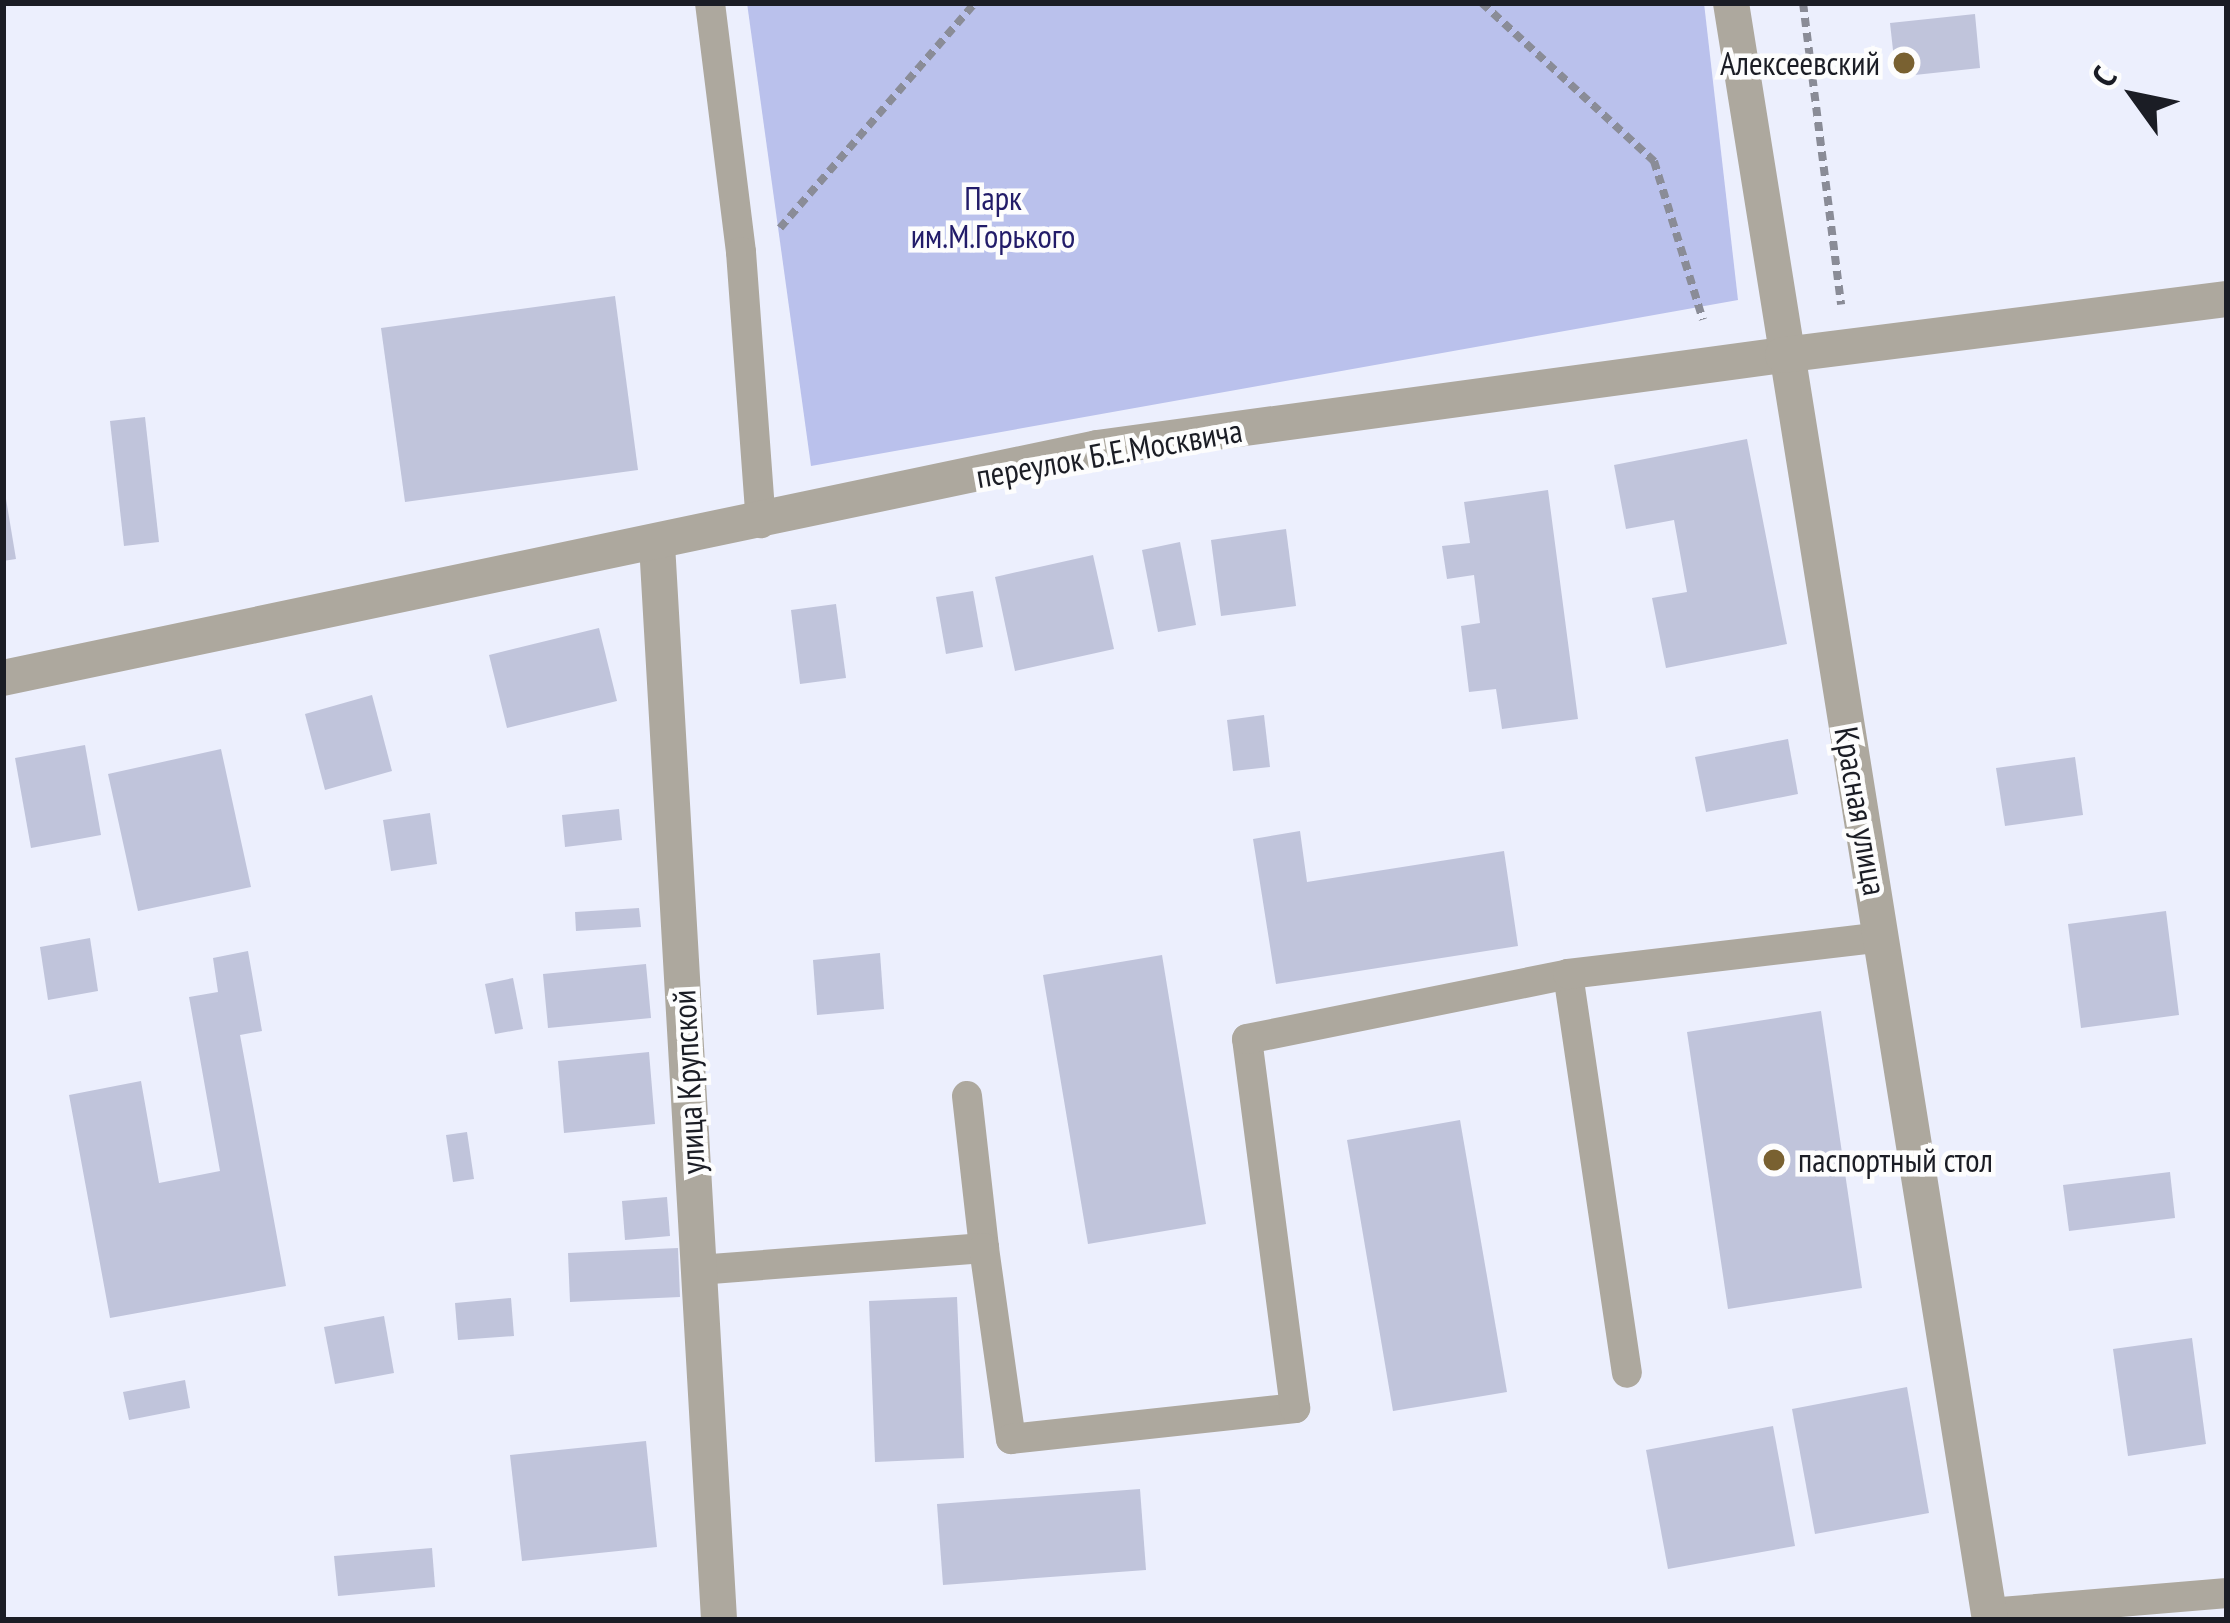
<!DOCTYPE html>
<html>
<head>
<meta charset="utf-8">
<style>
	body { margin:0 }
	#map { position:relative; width:2230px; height:1623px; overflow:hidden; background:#eceffd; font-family:"PT Sans Narrow",sans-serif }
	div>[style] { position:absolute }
	.green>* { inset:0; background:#bac1ec }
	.building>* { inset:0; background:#c0c4db }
	.path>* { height:8px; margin-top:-4px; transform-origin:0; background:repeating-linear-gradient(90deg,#8a8c97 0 9px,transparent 0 15px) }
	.service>* { height:30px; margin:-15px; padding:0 15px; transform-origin:15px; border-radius:15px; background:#ada89e }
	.minor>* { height:36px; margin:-18px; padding:0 18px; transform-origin:18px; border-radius:18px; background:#ada89e }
	.tertiary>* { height:36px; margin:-18px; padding:0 18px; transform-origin:18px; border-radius:18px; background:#ada89e }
	.dots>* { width:33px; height:33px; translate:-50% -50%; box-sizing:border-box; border:6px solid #fdfdfd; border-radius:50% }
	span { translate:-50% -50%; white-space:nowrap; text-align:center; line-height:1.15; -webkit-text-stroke:9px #fdfdfd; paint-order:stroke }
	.poi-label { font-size:33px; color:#1b1d25 }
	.right { translate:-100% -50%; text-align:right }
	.left { translate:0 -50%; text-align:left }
	.park-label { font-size:33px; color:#221c69 }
	.street-label { font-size:33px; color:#1b1d25 }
	.frame { position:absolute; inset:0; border:6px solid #1b1d25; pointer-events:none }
	.north { position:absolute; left:2074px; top:36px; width:120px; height:120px; -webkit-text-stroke:9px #fdfdfd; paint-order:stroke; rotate:303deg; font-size:33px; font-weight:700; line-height:48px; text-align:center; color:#1b1d25 }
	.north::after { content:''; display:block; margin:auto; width:42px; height:54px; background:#1b1d25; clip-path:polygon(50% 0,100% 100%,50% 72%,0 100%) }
</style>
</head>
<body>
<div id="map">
	<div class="green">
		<i style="clip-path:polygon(747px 3px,1704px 3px,1738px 300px,811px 466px)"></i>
	</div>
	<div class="building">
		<i style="clip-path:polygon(1975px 14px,1980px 68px,1896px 77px,1890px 23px)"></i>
		<i style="clip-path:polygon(615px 296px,638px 470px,405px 502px,381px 328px)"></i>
		<i style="clip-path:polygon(145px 417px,159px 542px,124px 546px,110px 421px)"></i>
		<i style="clip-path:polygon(1747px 439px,1787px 644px,1666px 668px,1652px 598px,1687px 592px,1674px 520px,1626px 529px,1614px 465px)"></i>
		<i style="clip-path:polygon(3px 481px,16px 559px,3px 561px)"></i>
		<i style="clip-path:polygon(1548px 490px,1578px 719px,1502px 729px,1496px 689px,1469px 692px,1461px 626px,1480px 623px,1474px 575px,1447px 579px,1442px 546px,1470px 543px,1464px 502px)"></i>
		<i style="clip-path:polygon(1286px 529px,1296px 606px,1221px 616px,1211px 540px)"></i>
		<i style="clip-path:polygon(1180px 542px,1196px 625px,1158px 632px,1142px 550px)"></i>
		<i style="clip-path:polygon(1093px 555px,1114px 649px,1015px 671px,995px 577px)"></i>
		<i style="clip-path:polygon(973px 591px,983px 647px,946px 654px,936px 597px)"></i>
		<i style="clip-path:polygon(836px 604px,846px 678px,800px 684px,791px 610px)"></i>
		<i style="clip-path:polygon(599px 628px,617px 701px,507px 728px,489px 655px)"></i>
		<i style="clip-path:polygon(372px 695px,392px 771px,325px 790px,305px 714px)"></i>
		<i style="clip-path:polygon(1264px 715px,1270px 767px,1233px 771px,1227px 720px)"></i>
		<i style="clip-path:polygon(1788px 739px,1798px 794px,1706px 812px,1695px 757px)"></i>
		<i style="clip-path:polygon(85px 745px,101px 835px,31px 848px,15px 758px)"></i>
		<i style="clip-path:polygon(221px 749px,251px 887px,138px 911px,108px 774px)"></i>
		<i style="clip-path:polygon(2075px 757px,2083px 815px,2005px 826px,1996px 768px)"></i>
		<i style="clip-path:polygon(619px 809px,622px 840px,565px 847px,562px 815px)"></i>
		<i style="clip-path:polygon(430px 813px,437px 864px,391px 871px,383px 820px)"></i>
		<i style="clip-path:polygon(1300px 831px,1307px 882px,1504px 851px,1518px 946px,1276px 984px,1253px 839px)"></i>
		<i style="clip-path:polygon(639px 908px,641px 927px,576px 931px,575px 912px)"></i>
		<i style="clip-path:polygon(2166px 911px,2179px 1015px,2081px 1028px,2068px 924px)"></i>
		<i style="clip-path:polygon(90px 938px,98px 991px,48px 1000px,40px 947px)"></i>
		<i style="clip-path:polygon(248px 951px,262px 1031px,240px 1035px,286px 1286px,110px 1318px,69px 1095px,141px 1081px,159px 1183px,220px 1171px,189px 997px,218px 992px,213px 958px)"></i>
		<i style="clip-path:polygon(880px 953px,884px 1009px,817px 1015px,813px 960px)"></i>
		<i style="clip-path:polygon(1162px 955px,1206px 1224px,1088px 1244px,1043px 975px)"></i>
		<i style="clip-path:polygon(646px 964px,651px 1018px,548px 1028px,543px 974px)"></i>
		<i style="clip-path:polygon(513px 978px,523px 1029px,495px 1034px,485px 984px)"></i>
		<i style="clip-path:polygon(1821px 1011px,1862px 1288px,1728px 1309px,1687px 1032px)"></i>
		<i style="clip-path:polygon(649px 1052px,655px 1124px,564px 1133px,558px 1061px)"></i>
		<i style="clip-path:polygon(1460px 1120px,1507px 1392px,1393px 1411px,1347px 1140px)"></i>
		<i style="clip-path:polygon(467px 1132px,474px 1179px,453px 1182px,446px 1135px)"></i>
		<i style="clip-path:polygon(2170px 1172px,2175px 1218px,2069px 1231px,2063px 1185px)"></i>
		<i style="clip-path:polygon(667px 1197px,670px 1236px,625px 1240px,622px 1201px)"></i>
		<i style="clip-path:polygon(678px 1248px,680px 1297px,570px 1302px,568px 1253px)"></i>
		<i style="clip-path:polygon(957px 1297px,964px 1458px,875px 1462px,869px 1301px)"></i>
		<i style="clip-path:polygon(511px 1298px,514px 1336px,458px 1340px,455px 1303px)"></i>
		<i style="clip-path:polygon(384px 1316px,394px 1373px,335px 1384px,324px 1327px)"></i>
		<i style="clip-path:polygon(2192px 1338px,2206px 1444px,2128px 1456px,2113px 1349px)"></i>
		<i style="clip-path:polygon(185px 1380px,190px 1408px,129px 1420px,123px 1392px)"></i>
		<i style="clip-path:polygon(1907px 1387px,1929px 1513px,1815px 1534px,1792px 1409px)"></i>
		<i style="clip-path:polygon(1773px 1426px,1795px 1546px,1668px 1569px,1646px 1450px)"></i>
		<i style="clip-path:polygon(646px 1441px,657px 1547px,522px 1561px,510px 1455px)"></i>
		<i style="clip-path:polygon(1140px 1489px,1146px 1570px,943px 1585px,937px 1504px)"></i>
		<i style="clip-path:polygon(432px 1548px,435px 1587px,338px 1596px,334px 1556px)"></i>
	</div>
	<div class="path">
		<i style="left:1482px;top:3px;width:234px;rotate:42.6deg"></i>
		<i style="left:1654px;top:161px;width:166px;rotate:72.9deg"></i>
		<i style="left:1803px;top:3px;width:304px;rotate:82.8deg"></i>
		<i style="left:780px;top:228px;width:298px;rotate:-49.1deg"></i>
	</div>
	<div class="service">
		<i style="left:710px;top:3px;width:251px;rotate:82.9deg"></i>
		<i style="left:741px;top:252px;width:272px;rotate:85.8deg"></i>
		<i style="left:1568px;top:974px;width:403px;rotate:81.6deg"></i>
		<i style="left:967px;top:1096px;width:153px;rotate:83.6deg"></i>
		<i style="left:698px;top:1270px;width:287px;rotate:-4.4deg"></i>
		<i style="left:984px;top:1248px;width:193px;rotate:82deg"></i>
		<i style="left:1011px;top:1439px;width:286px;rotate:-6.2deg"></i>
		<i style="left:1295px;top:1408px;width:372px;rotate:-97.4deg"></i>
		<i style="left:1247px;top:1039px;width:328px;rotate:-11.4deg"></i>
		<i style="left:1568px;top:974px;width:317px;rotate:-6.7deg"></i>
		<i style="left:1989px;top:1613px;width:239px;rotate:-4.8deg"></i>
	</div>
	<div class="minor">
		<i style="left:657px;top:544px;width:1078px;rotate:86.7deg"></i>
		<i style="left:3px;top:678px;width:1118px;rotate:-11.87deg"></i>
		<i style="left:1097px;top:448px;width:692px;rotate:-7.72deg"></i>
	</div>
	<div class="tertiary">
		<i style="left:1731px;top:3px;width:1638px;rotate:80.9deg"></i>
		<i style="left:1783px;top:355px;width:448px;rotate:-7.2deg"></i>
	</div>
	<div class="dots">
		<i style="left:1904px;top:63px;background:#796131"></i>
		<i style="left:1774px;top:1160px;background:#796131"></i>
	</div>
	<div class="poi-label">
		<span class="right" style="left:1880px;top:63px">Алексеевский</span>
		<span class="left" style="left:1798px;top:1160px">паспортный стол</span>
	</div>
	<div class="park-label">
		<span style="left:993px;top:217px">Парк<br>им.М.Горького</span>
	</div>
	<div class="street-label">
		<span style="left:1109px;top:453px;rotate:-10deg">переулок Б.Е.Москвича</span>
		<span style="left:1861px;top:811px;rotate:80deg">Красная улица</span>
		<span style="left:688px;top:1082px;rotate:-93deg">улица Крупской</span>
	</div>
	<div class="frame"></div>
	<div class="north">С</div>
</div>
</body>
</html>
